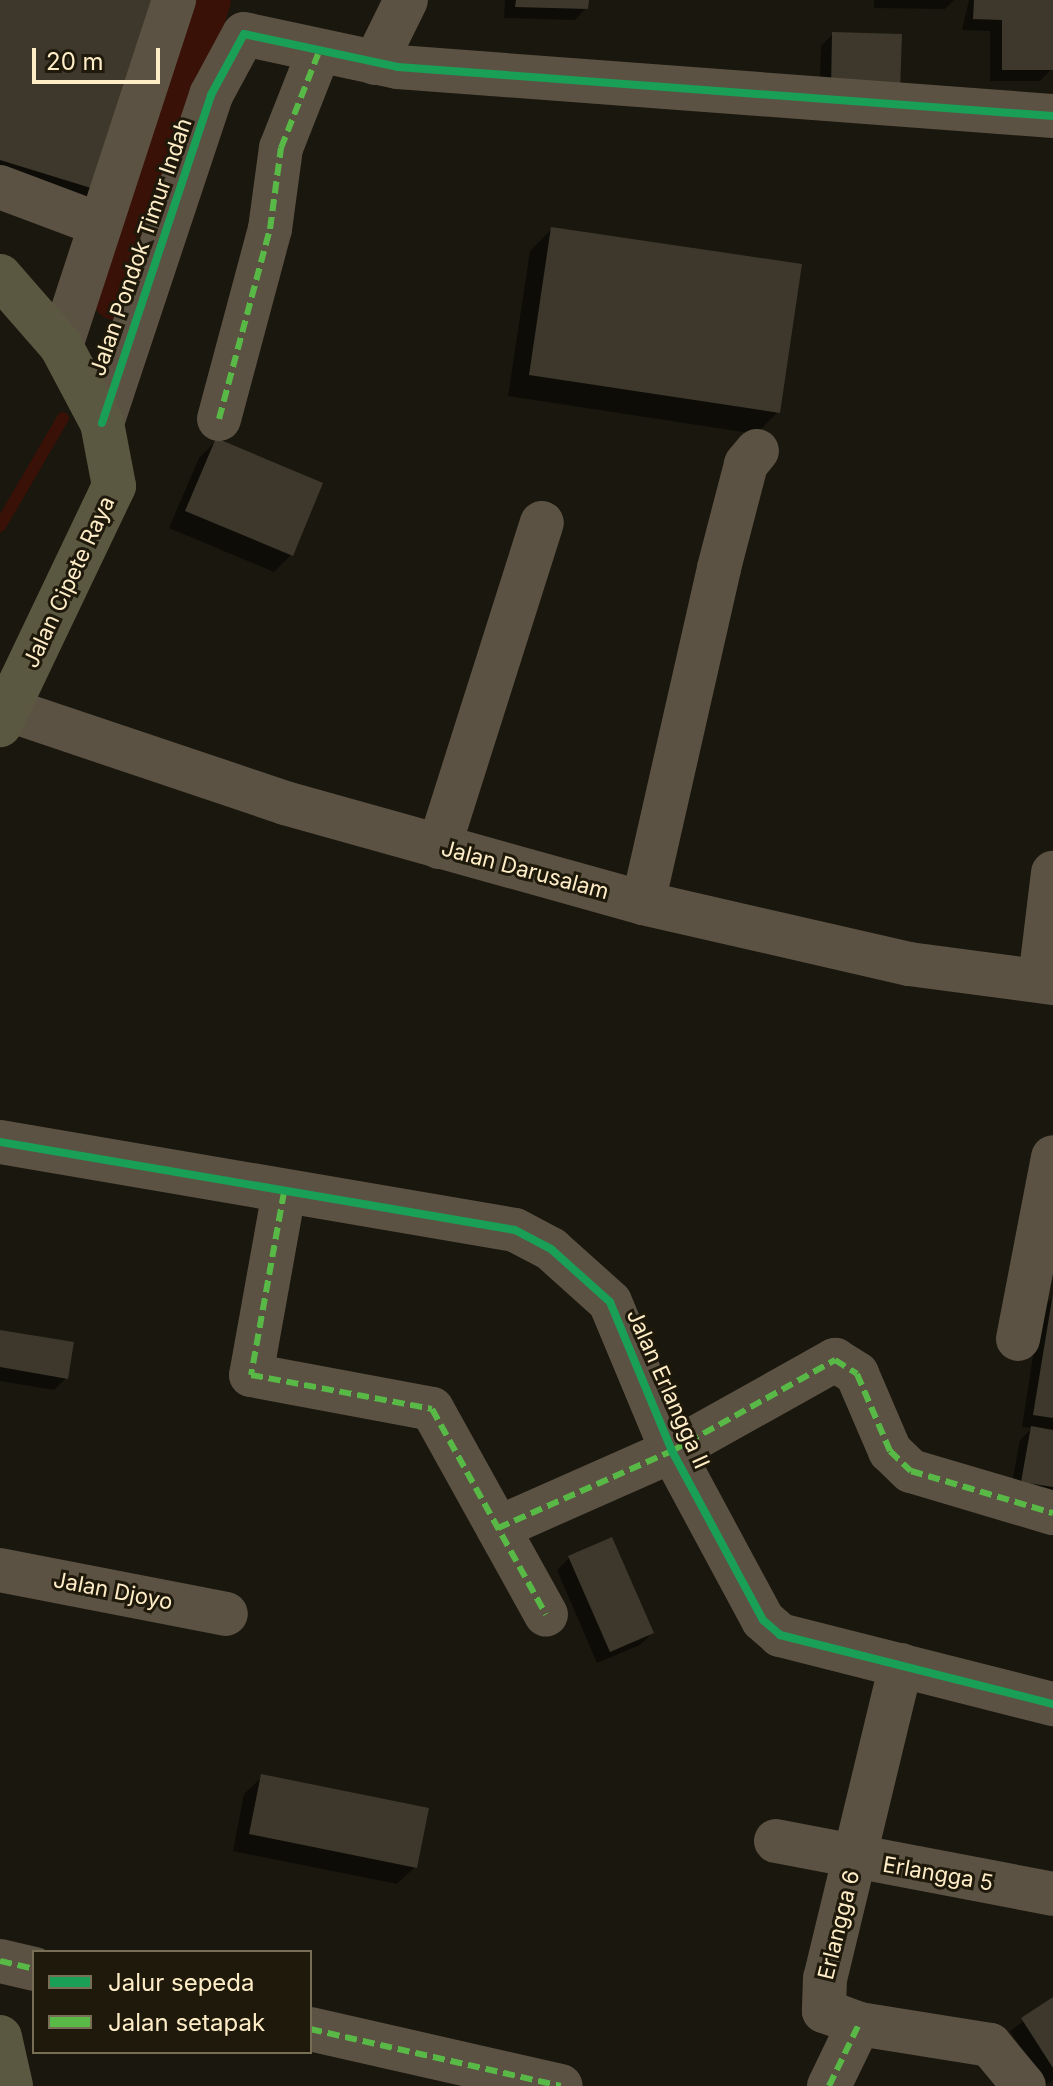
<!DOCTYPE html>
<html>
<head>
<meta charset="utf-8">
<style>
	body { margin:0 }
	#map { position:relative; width:1053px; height:2086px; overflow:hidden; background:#1a170e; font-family:Inter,sans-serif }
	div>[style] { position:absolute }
	.shadow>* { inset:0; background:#0007 }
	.stream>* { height:12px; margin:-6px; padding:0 6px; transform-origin:6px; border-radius:6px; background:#391106 }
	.canal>* { height:44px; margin:-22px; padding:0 22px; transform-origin:22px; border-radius:22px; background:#391106 }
	.building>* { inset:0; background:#3d382b }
	.minor>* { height:44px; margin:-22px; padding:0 22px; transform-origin:22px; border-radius:22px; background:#5b5243 }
	.major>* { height:44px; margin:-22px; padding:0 22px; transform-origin:22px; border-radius:22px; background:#5b5841 }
	.quiet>* { height:6px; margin-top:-3px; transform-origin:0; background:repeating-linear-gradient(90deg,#58b947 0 12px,transparent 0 18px) }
	.cycleway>* { height:8px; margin:-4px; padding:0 4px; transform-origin:4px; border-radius:4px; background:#1a9f57 }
	span { translate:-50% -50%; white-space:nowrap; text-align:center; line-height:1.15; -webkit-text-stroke:6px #1e190a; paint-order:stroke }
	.street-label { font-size:22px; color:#ffedc8 }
	.legend { position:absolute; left:32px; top:1950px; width:280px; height:104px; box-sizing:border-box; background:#1e190a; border:2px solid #786e56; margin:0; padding:10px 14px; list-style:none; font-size:24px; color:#ffedc8 }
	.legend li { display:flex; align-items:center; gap:16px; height:40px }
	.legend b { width:40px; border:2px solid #786e56 }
	.scale { position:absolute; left:32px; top:48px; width:128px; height:36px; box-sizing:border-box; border:4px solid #ffedc8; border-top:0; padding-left:10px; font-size:24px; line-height:28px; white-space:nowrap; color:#ffedc8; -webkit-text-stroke:6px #1e190a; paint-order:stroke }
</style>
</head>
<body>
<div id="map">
	<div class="shadow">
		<i style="clip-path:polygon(0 0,163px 0,91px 203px,0 175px)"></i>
		<i style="clip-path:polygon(505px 0,587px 0,586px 8px,575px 20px,504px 18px)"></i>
		<i style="clip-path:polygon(874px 0,954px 0,945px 9px,874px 8px)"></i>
		<i style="clip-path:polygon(969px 0,1052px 0,1052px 69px,1040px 81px,990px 81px,990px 31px,962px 30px)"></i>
		<i style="clip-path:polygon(833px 34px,898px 92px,819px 102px,821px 46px)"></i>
		<i style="clip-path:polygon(552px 229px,778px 412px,756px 434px,508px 396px,530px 251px)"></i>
		<i style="clip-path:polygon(216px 441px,291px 555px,274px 572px,169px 528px,199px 458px)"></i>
		<i style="clip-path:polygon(1052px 1298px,1053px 1298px,1053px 1501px,1010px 1493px,1020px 1440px,1032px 1428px,1022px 1427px,1040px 1310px)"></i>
		<i style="clip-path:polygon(0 1332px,66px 1378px,54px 1390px,0 1381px)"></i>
		<i style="clip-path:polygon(569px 1558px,652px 1633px,640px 1645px,597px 1663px,557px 1570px)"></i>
		<i style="clip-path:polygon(262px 1777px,415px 1867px,397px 1884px,233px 1851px,244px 1794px)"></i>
		<i style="clip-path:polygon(1053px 2000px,1053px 2080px,1045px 2085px,1010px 2031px)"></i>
	</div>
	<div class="stream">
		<i style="left:0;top:526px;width:125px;rotate:-59.7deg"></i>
	</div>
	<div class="canal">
		<i style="left:115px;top:298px;width:312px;rotate:-72.5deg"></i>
	</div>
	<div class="building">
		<i style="clip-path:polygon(0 0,165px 0,104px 192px,0 160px)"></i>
		<i style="clip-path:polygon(516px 0,589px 0,588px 9px,515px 7px)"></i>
		<i style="clip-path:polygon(974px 0,1053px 0,1053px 70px,1002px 70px,1002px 20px,973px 19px)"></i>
		<i style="clip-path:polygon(832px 32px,902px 34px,900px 93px,831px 91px)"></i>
		<i style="clip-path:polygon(551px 227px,802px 264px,780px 413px,529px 375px)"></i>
		<i style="clip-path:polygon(216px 438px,323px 483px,293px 556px,185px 511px)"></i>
		<i style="clip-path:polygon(1053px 1293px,1053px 1418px,1033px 1415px)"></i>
		<i style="clip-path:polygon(0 1330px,74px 1342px,68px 1379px,0 1367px)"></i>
		<i style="clip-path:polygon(1031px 1426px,1053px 1430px,1053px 1487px,1021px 1482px)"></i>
		<i style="clip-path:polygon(612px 1537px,654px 1633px,610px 1652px,568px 1556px)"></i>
		<i style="clip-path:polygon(261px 1774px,429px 1808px,417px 1868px,249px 1834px)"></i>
		<i style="clip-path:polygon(1053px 1997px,1053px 2068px,1021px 2018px)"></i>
	</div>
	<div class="minor">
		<i style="left:375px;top:63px;width:70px;rotate:-63.8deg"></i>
		<i style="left:0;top:187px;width:103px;rotate:20.6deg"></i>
		<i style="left:61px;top:346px;width:364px;rotate:-71.9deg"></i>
		<i style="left:219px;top:419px;width:197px;rotate:-75deg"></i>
		<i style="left:270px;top:229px;width:82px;rotate:-82.3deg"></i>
		<i style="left:281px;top:148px;width:101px;rotate:-68.5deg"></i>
		<i style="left:102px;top:423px;width:346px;rotate:-71.6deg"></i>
		<i style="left:211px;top:95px;width:69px;rotate:-61.6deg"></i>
		<i style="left:244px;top:34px;width:157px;rotate:12.1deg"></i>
		<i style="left:398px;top:67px;width:657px;rotate:4.28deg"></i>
		<i style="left:9px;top:710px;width:291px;rotate:18.6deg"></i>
		<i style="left:285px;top:803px;width:372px;rotate:15.6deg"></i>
		<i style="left:643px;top:903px;width:273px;rotate:12.9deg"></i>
		<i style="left:909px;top:964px;width:145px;rotate:7.5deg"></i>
		<i style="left:439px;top:847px;width:340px;rotate:-72.4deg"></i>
		<i style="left:643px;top:903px;width:344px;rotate:-77.2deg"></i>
		<i style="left:719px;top:568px;width:107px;rotate:-75.4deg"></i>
		<i style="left:746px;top:464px;width:17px;rotate:-50deg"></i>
		<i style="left:1040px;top:980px;width:108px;rotate:-83.1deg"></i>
		<i style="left:0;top:1142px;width:522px;rotate:9.7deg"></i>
		<i style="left:515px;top:1230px;width:41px;rotate:27.8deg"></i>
		<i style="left:551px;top:1249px;width:79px;rotate:41.9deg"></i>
		<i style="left:610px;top:1302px;width:161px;rotate:67.4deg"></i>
		<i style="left:672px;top:1451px;width:192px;rotate:61.7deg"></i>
		<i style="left:763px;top:1620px;width:23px;rotate:41deg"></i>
		<i style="left:780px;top:1635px;width:282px;rotate:14.2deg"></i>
		<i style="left:284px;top:1192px;width:186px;rotate:100.2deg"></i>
		<i style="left:251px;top:1375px;width:184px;rotate:10.6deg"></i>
		<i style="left:432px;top:1409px;width:235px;rotate:61deg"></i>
		<i style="left:1018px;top:1339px;width:185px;rotate:-79.1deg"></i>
		<i style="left:498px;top:1528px;width:190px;rotate:-23.9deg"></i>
		<i style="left:672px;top:1451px;width:187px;rotate:-29.2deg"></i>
		<i style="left:835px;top:1360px;width:26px;rotate:32deg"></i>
		<i style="left:857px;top:1374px;width:84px;rotate:66.8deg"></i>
		<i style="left:890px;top:1451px;width:29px;rotate:44deg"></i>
		<i style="left:911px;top:1471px;width:148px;rotate:16.5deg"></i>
		<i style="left:0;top:1570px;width:230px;rotate:11deg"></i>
		<i style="left:901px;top:1665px;width:322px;rotate:103.6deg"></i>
		<i style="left:825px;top:1978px;width:33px;rotate:92deg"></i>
		<i style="left:824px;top:2011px;width:37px;rotate:20deg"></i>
		<i style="left:859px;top:2024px;width:133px;rotate:9.1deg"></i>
		<i style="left:990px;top:2045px;width:53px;rotate:50.3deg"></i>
		<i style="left:776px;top:1841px;width:282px;rotate:10.8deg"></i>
		<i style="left:0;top:1961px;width:35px;rotate:13deg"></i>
		<i style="left:310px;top:2029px;width:257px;rotate:12.8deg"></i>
		<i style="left:829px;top:2086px;width:69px;rotate:-64.2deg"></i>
	</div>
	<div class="major">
		<i style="left:0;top:276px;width:93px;rotate:48.9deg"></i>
		<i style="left:61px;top:346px;width:87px;rotate:62deg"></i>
		<i style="left:102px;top:423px;width:64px;rotate:79.2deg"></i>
		<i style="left:114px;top:486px;width:265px;rotate:115.5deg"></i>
		<i style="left:0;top:2037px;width:50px;rotate:77.3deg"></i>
	</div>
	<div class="quiet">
		<i style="left:219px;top:419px;width:197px;rotate:-75deg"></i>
		<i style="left:270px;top:229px;width:82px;rotate:-82.3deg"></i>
		<i style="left:281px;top:148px;width:101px;rotate:-68.5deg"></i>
		<i style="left:284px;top:1192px;width:186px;rotate:100.2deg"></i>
		<i style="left:251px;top:1375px;width:184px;rotate:10.6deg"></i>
		<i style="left:432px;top:1409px;width:235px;rotate:61deg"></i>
		<i style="left:498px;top:1528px;width:190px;rotate:-23.9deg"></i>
		<i style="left:672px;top:1451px;width:187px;rotate:-29.2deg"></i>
		<i style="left:835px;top:1360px;width:26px;rotate:32deg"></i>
		<i style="left:857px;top:1374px;width:84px;rotate:66.8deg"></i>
		<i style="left:890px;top:1451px;width:29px;rotate:44deg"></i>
		<i style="left:911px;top:1471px;width:148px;rotate:16.5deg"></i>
		<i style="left:0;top:1961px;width:35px;rotate:13deg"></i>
		<i style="left:310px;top:2029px;width:257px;rotate:12.8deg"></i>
		<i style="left:829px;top:2086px;width:69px;rotate:-64.2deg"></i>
	</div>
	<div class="cycleway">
		<i style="left:102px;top:423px;width:346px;rotate:-71.6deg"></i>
		<i style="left:211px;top:95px;width:69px;rotate:-61.6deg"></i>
		<i style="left:244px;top:34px;width:157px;rotate:12.1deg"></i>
		<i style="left:398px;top:67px;width:657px;rotate:4.28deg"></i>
		<i style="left:0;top:1142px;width:522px;rotate:9.7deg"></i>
		<i style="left:515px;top:1230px;width:41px;rotate:27.8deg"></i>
		<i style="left:551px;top:1249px;width:79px;rotate:41.9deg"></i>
		<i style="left:610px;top:1302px;width:161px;rotate:67.4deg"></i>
		<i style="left:672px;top:1451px;width:192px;rotate:61.7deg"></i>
		<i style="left:763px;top:1620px;width:23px;rotate:41deg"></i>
		<i style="left:780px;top:1635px;width:282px;rotate:14.2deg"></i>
	</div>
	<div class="street-label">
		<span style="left:141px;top:247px;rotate:-71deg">Jalan Pondok Timur Indah</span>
		<span style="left:69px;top:582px;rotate:-65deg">Jalan Cipete Raya</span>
		<span style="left:525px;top:870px;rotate:15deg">Jalan Darusalam</span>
		<span style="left:668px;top:1389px;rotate:66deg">Jalan Erlangga II</span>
		<span style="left:113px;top:1591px;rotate:11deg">Jalan Djoyo</span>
		<span style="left:938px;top:1874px;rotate:10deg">Erlangga 5</span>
		<span style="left:839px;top:1925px;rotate:-76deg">Erlangga 6</span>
	</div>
	<ul class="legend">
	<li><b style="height:10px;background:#1a9f57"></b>Jalur sepeda</li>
	<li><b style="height:10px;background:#58b947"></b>Jalan setapak</li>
	</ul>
	<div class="scale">20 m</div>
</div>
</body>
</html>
